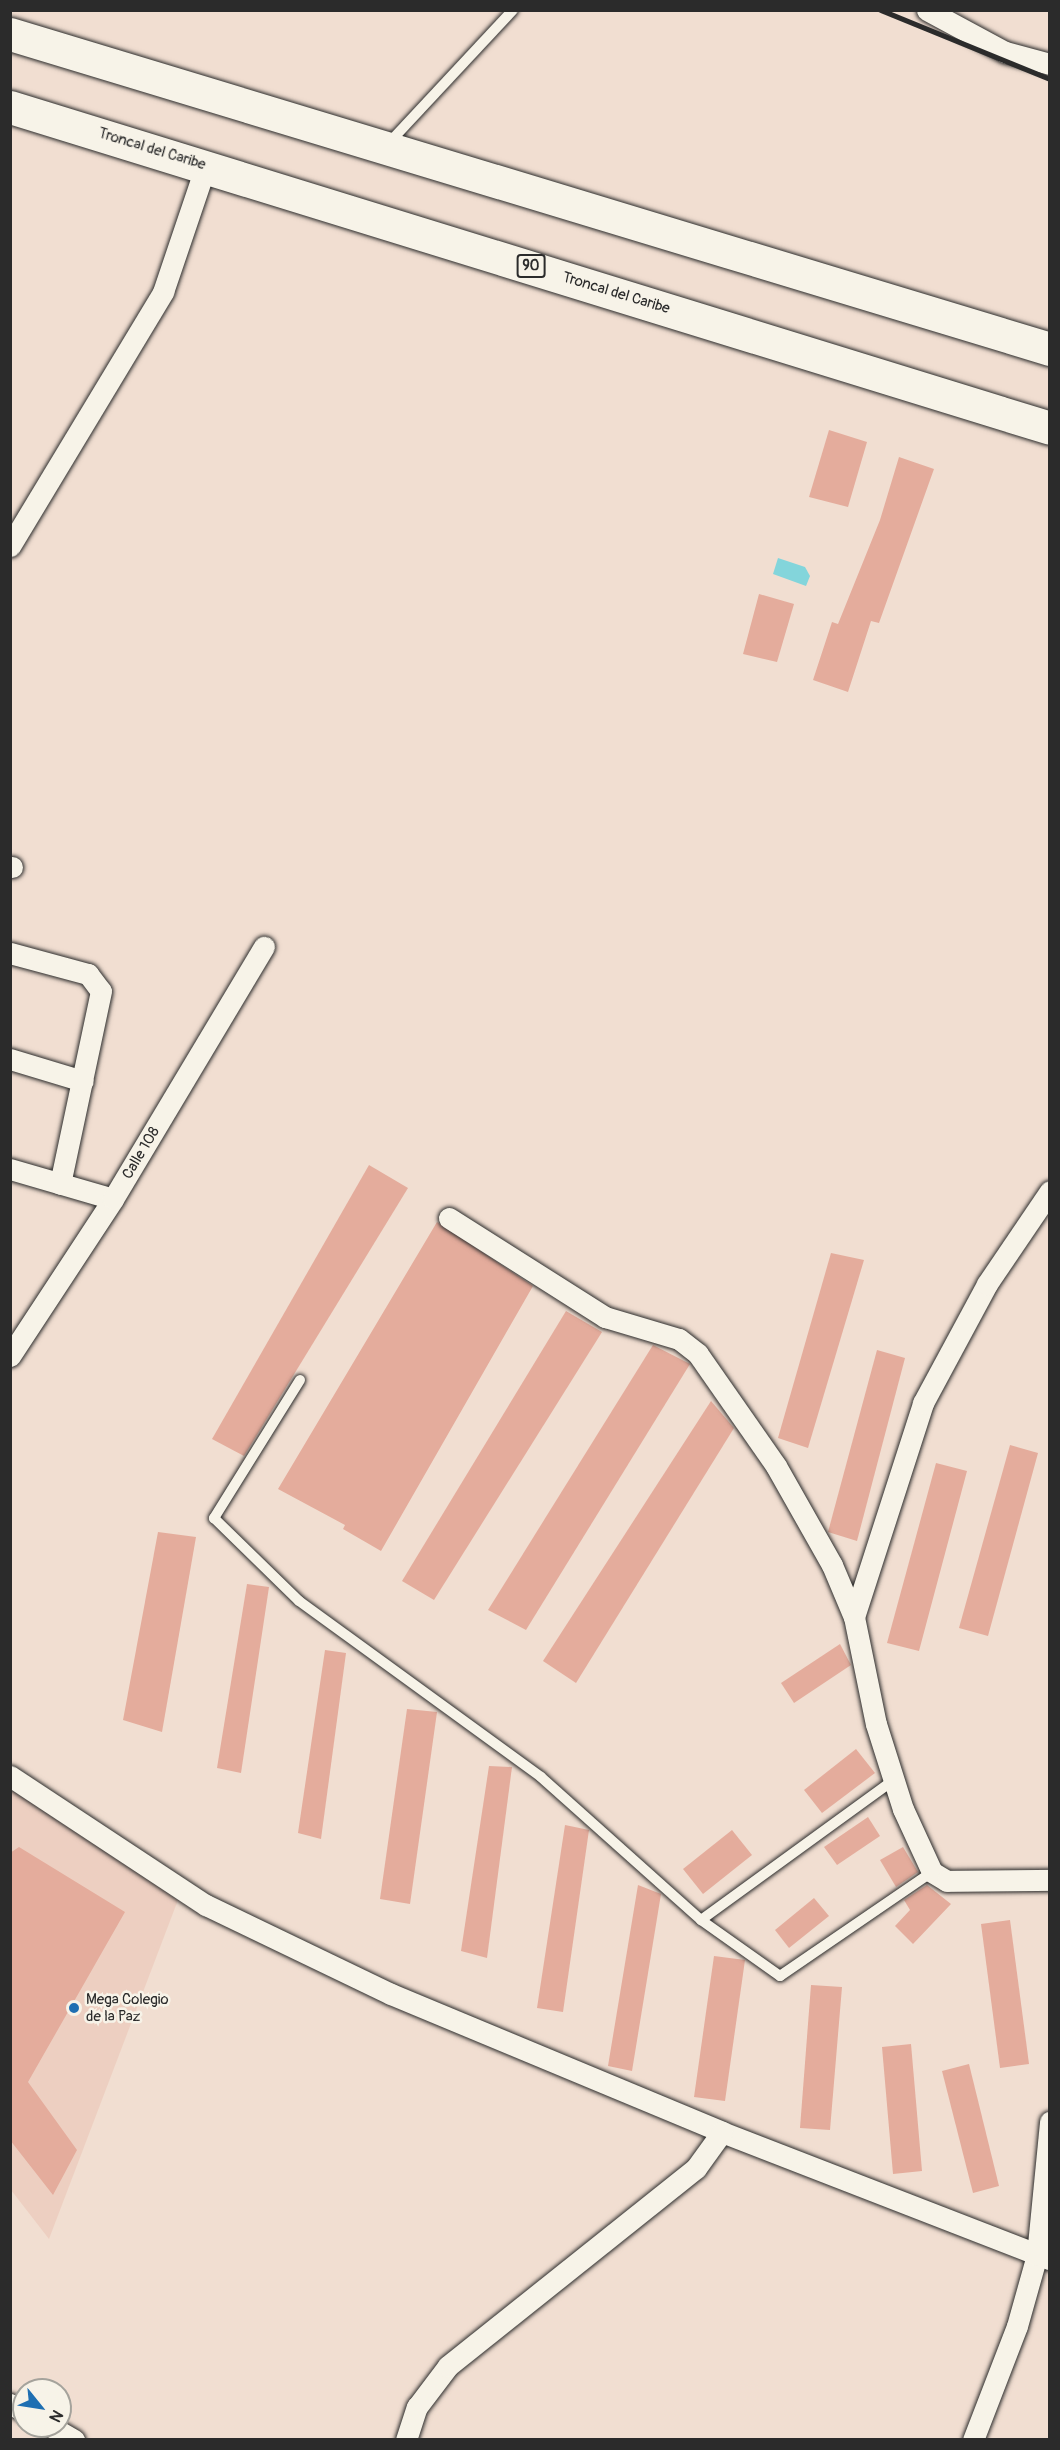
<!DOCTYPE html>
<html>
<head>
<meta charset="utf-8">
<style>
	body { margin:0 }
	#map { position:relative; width:1060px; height:2450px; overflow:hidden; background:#f1ded1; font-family:Pangolin,sans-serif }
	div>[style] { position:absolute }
	.built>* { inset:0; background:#edcfc1 }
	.water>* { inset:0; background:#83d5db }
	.building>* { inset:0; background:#e4ac9c }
	.roads { filter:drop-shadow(0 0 2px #2b2b2b) drop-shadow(0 0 2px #2b2b2b) }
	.service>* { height:10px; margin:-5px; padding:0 5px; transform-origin:5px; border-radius:5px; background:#f7f3e8 }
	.minor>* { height:21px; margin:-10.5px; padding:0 10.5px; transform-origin:10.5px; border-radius:10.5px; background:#f7f3e8 }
	.trunk>* { height:33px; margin:-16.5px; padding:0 16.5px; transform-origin:16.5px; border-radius:16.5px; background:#f7f3e8 }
	.rail>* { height:4.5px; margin:-2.25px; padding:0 2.25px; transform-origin:2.25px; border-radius:2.25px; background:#2b2b2b }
	.dots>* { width:16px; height:16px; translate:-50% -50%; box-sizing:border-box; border:3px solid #f7f3e8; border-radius:50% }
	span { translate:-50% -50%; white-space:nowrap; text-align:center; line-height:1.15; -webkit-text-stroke:5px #f7f3e8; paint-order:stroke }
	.shield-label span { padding:2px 4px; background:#f7f3e8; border:2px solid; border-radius:4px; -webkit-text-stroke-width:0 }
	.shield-label { font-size:14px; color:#2b2b2b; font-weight:700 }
	.street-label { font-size:15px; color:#2b2b2b }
	.poi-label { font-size:15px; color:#2b2b2b }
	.left { translate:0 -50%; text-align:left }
	.frame { position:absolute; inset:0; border:12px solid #2b2b2b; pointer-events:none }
	.north { position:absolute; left:12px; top:2378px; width:60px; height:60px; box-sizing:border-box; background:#f7f3e8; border:2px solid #a5a39c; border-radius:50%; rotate:120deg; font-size:16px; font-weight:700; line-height:24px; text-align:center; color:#2b2b2b }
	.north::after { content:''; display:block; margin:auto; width:21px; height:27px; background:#1f6fb2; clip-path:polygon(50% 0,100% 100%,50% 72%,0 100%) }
</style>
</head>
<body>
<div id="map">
	<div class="built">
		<i style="clip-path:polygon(10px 1787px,178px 1900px,49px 2239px,11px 2190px)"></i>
	</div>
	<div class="water">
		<i style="clip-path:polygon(778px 558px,805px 567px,810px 576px,806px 586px,773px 574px)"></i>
	</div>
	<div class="building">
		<i style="clip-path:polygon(829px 430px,867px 442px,848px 507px,809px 497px)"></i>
		<i style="clip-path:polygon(899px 457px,934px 469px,879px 623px,871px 621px,848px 692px,813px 680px,832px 622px,838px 624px,880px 520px)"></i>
		<i style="clip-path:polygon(759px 594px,794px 604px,777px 662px,743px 654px)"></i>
		<i style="clip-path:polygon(369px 1165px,408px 1188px,244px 1456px,212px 1439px)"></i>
		<i style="clip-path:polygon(437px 1222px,533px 1286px,381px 1551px,343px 1529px,345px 1525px,278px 1489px)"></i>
		<i style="clip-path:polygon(831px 1253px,864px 1260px,808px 1448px,778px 1438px)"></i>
		<i style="clip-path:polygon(566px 1311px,602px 1332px,434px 1600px,402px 1581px)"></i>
		<i style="clip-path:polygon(653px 1345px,690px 1364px,526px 1630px,488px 1610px)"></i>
		<i style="clip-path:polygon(877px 1350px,905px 1358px,857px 1541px,828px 1532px)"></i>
		<i style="clip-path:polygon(711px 1401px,734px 1428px,576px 1683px,543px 1661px)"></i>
		<i style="clip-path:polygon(1010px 1445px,1038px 1453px,988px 1636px,959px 1628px)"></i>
		<i style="clip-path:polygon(936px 1463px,967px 1471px,919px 1651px,887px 1643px)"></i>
		<i style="clip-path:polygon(158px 1532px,196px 1537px,162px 1732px,123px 1720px)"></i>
		<i style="clip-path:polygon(247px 1584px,269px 1587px,241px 1773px,217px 1768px)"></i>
		<i style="clip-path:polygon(840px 1644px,851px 1665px,794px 1703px,781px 1683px)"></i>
		<i style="clip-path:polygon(325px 1650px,346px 1653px,321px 1839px,298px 1833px)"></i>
		<i style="clip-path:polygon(407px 1709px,437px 1712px,410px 1904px,380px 1899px)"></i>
		<i style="clip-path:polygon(856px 1749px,875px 1773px,822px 1813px,804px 1790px)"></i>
		<i style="clip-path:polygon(489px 1766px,512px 1767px,487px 1958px,461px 1951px)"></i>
		<i style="clip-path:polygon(868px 1817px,880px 1836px,837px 1865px,824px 1847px)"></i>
		<i style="clip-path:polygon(565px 1825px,589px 1830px,563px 2012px,537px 2008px)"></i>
		<i style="clip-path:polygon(732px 1830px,752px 1855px,703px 1894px,683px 1869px)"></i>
		<i style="clip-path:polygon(19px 1847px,125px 1912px,28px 2082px,77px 2150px,53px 2195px,10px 2140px,10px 1853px)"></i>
		<i style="clip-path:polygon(903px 1847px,918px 1872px,896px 1887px,880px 1860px)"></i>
		<i style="clip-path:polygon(638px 1885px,661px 1894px,632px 2071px,608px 2066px)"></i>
		<i style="clip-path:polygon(927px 1885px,951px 1904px,913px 1944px,895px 1926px,910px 1910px,904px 1900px)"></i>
		<i style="clip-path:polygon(814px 1898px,829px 1916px,789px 1948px,775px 1930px)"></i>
		<i style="clip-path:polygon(1010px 1920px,1029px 2064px,1000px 2068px,981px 1924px)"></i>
		<i style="clip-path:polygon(714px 1956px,745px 1960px,725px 2101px,694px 2097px)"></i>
		<i style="clip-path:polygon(811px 1985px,842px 1987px,830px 2130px,800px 2128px)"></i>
		<i style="clip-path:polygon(911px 2044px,922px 2171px,893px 2174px,882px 2047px)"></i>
		<i style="clip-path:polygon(969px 2064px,999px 2186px,973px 2193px,942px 2071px)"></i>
	</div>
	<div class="roads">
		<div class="service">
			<i style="left:388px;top:144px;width:183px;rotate:-47deg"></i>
			<i style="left:300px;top:1380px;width:163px;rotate:121.9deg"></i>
			<i style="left:214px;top:1518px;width:119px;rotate:44.3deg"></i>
			<i style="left:299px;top:1601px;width:299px;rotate:36deg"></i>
			<i style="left:541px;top:1777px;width:215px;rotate:41.8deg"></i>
			<i style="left:701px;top:1920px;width:97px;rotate:35.3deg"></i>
			<i style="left:780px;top:1976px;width:184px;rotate:-34.4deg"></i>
			<i style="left:701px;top:1920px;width:238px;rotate:-36deg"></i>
		</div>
		<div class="minor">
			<i style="left:927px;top:10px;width:89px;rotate:28.3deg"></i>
			<i style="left:1005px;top:52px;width:47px;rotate:14.9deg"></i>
			<i style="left:10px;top:546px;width:297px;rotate:-58.9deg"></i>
			<i style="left:163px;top:292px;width:134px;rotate:-71.3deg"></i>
			<i style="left:10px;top:867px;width:2px"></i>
			<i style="left:10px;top:953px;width:81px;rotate:15.1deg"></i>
			<i style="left:88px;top:974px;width:21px;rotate:53deg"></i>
			<i style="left:101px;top:991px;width:197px;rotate:102deg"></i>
			<i style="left:10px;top:1059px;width:76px;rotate:16.8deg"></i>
			<i style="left:10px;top:1169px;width:107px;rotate:16.2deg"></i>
			<i style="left:449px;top:1218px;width:185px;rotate:32.4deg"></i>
			<i style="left:605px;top:1317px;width:77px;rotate:16.6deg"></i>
			<i style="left:679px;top:1339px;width:24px;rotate:38deg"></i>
			<i style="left:698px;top:1354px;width:136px;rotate:55.1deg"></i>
			<i style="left:776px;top:1466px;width:114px;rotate:60.5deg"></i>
			<i style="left:832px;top:1565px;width:56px;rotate:67.1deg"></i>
			<i style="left:854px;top:1617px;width:109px;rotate:78.4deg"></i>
			<i style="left:876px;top:1724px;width:89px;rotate:72.4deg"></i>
			<i style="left:903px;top:1809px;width:69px;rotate:65.3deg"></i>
			<i style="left:932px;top:1872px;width:17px;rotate:31deg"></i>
			<i style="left:947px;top:1881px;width:103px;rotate:-0.6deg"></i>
			<i style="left:10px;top:1356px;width:188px;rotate:-56.7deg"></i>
			<i style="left:113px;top:1199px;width:294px;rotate:-59.1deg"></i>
			<i style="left:854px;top:1617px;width:225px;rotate:-72.1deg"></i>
			<i style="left:923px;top:1403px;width:135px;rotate:-61.7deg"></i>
			<i style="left:987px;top:1284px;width:112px;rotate:-55.9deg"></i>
			<i style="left:10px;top:1776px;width:235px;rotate:33.4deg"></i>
			<i style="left:206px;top:1905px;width:205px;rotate:25.7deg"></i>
			<i style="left:391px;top:1994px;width:359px;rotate:22.6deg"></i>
			<i style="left:722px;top:2132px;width:352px;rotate:21.2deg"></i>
			<i style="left:10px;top:2404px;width:16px;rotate:27deg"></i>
			<i style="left:50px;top:2426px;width:28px;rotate:30deg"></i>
			<i style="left:406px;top:2440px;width:35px;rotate:-72deg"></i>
			<i style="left:417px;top:2407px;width:51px;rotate:-52.9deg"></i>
			<i style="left:448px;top:2366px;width:317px;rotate:-38.6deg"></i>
			<i style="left:696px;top:2168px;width:44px;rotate:-54.2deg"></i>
			<i style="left:973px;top:2440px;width:122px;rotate:-68.9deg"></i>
			<i style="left:1017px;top:2326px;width:74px;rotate:-74.3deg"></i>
			<i style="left:1037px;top:2255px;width:134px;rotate:-84.4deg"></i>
		</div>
		<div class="trunk">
			<i style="left:10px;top:34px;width:1087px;rotate:16.85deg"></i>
			<i style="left:10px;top:107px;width:1088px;rotate:17.15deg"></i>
		</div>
	</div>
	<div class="rail">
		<i style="left:881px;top:10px;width:183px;rotate:22.2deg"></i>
	</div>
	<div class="dots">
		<i style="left:74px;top:2008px;background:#1f6fb2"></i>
	</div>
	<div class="shield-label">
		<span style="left:531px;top:266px">90</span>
	</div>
	<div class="street-label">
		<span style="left:152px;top:149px;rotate:17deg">Troncal del Caribe</span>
		<span style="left:616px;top:293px;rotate:17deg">Troncal del Caribe</span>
		<span style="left:141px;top:1153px;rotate:-59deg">Calle 108</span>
	</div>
	<div class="poi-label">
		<span class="left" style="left:86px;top:2008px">Mega Colegio<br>de la Paz</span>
	</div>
	<div class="frame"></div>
	<div class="north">N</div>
</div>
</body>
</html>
